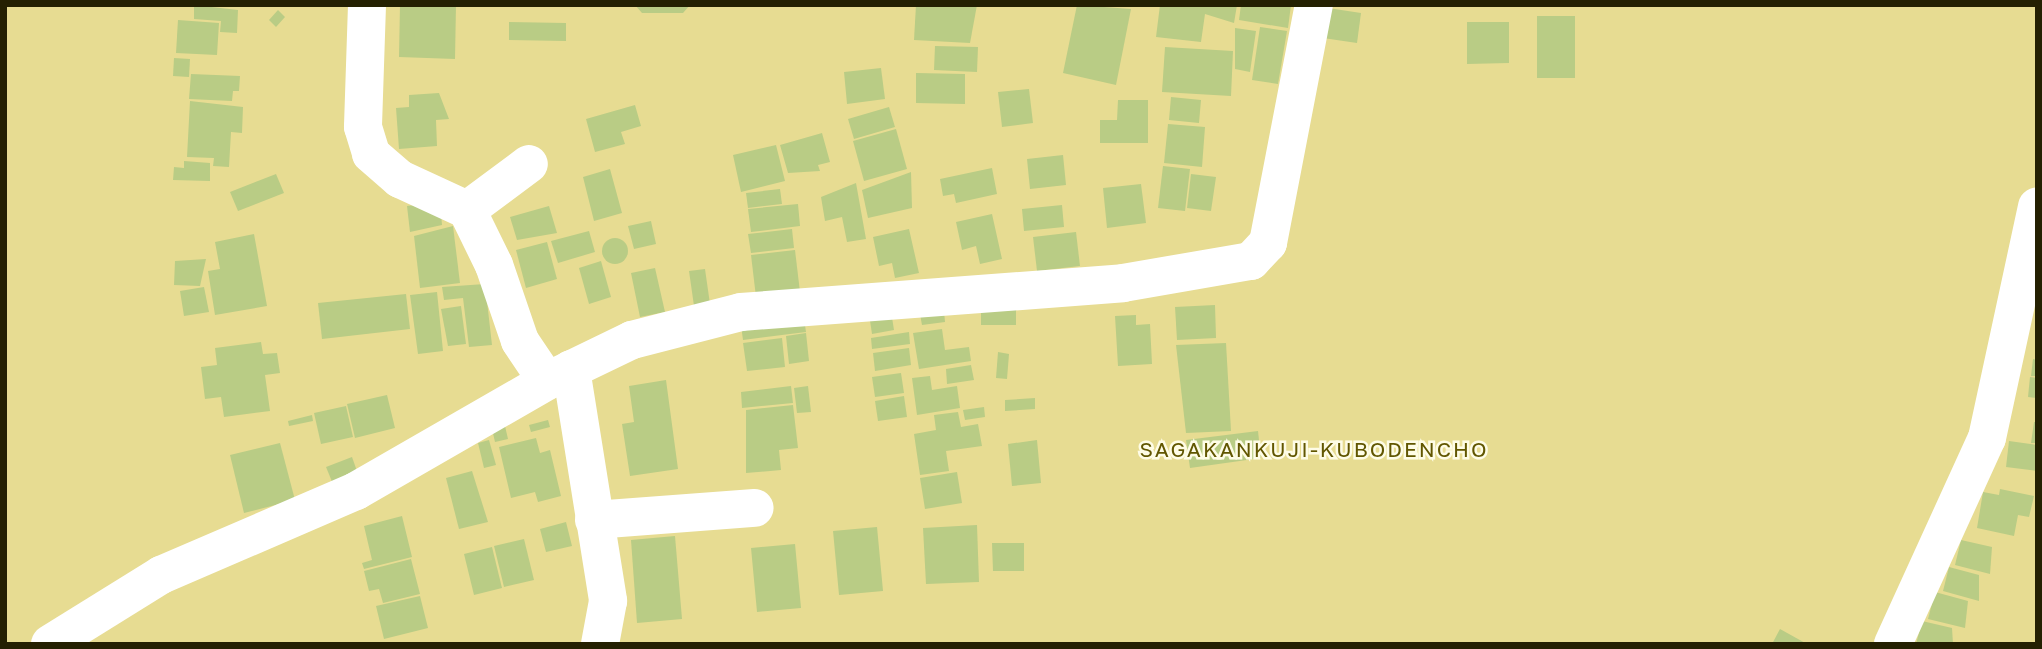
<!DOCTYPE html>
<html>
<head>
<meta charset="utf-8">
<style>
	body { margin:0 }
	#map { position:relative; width:2042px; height:649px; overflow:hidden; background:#e7dc92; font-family:"Golos Text",sans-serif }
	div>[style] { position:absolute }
	.building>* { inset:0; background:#b9cc85 }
	.round { border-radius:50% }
	.minor>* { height:38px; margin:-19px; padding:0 19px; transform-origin:19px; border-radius:19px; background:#fff }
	span { translate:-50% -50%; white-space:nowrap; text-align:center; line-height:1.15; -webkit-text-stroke:5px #fefce6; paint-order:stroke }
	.neighbourhood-label { font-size:21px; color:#615600; letter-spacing:2px }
	.frame { position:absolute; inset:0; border:7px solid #242002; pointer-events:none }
</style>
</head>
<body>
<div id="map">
	<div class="building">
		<i style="clip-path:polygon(194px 5px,238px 10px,237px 33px,220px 32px,221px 21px,194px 19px)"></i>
		<i style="clip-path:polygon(400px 5px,456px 5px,455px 59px,399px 57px)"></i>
		<i style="clip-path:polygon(635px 5px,690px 5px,683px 13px,642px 13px)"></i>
		<i style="clip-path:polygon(916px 5px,977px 5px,970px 43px,914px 40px)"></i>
		<i style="clip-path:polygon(1077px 5px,1131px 9px,1116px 85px,1063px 73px)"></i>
		<i style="clip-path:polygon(1160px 5px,1237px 5px,1234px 23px,1205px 14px,1201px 42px,1156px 37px)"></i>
		<i style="clip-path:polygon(1241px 5px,1291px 5px,1288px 28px,1239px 20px)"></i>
		<i style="clip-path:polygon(1328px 8px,1361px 13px,1357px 43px,1323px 38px)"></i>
		<i style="clip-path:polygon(278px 10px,285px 17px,276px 27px,269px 20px)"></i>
		<i style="clip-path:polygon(1537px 16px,1575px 16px,1575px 78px,1537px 78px)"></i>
		<i style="clip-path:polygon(178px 20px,219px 23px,217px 55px,176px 53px)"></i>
		<i style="clip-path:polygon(509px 22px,566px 23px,566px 41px,509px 40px)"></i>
		<i style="clip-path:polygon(1467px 22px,1509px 22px,1509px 63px,1467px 64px)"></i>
		<i style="clip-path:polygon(1260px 27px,1287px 31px,1278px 84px,1252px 80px)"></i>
		<i style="clip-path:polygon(1235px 28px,1256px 31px,1250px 72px,1235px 69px)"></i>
		<i style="clip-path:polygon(935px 46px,978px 47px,977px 72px,934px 70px)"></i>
		<i style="clip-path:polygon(1165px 47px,1233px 51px,1231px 96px,1162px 92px)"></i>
		<i style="clip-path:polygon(174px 58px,190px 59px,189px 77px,173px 76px)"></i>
		<i style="clip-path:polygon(881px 68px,885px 99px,847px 104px,844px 72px)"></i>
		<i style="clip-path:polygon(916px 73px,965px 74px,965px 104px,916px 103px)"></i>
		<i style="clip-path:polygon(191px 74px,240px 76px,239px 91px,233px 91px,232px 101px,189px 99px)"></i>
		<i style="clip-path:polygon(1029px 89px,1033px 123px,1002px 127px,998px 92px)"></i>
		<i style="clip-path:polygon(439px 93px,449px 119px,436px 120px,437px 146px,399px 149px,396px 108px,409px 107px,409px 95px)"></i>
		<i style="clip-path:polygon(1171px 97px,1201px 100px,1199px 123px,1169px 120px)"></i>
		<i style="clip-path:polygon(1118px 100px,1148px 100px,1148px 143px,1100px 143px,1100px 120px,1117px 120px)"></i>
		<i style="clip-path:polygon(190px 101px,243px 107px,242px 133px,231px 132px,229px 167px,213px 166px,214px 158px,187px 157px)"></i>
		<i style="clip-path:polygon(635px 105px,641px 126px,621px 132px,625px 144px,595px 152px,586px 119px)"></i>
		<i style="clip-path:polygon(889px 107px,895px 127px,854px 139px,848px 119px)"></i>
		<i style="clip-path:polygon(1168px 124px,1205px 127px,1202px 167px,1164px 163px)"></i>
		<i style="clip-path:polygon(896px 129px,907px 169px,864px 181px,853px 141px)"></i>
		<i style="clip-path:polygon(822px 133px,830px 162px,818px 165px,820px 171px,788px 173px,780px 145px)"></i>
		<i style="clip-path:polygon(776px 145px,785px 181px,741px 192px,733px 155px)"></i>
		<i style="clip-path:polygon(1063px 155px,1066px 185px,1030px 189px,1027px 159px)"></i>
		<i style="clip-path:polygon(184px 161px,210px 163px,210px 181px,173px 180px,174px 167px,184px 168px)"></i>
		<i style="clip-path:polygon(1163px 166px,1190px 169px,1185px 211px,1158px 208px)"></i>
		<i style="clip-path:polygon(992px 168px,997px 194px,956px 203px,954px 194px,943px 196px,940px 179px)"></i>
		<i style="clip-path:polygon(610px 169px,622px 213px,594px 221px,583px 177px)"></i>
		<i style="clip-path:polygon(911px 172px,912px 208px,868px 218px,862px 190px)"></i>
		<i style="clip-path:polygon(276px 174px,284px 193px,238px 211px,230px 192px)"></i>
		<i style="clip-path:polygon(1191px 174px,1216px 177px,1211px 211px,1187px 208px)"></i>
		<i style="clip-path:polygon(856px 183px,866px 239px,847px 242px,842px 217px,825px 221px,821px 197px)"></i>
		<i style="clip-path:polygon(1141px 184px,1146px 223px,1107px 228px,1103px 188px)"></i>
		<i style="clip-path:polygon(780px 189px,782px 204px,748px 208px,746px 193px)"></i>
		<i style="clip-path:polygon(440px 202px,442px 225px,410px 232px,407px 206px)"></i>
		<i style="clip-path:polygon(798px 204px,800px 226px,751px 232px,748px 209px)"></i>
		<i style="clip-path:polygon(1062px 205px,1064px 227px,1024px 231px,1022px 209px)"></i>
		<i style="clip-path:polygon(549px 206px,557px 233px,517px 240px,510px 217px)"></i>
		<i style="clip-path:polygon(992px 214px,1002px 259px,980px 264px,976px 246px,962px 250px,956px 222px)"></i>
		<i style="clip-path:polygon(651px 221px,656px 244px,634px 249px,628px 226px)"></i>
		<i style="clip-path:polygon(453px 226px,460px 283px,420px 288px,414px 236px)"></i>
		<i style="clip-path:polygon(792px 229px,794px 248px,751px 253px,748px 234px)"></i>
		<i style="clip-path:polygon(909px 229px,919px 273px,895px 278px,892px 263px,879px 266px,873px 237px)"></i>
		<i style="clip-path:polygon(589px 231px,595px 252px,558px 263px,551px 241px)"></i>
		<i style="clip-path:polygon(1076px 232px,1080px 266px,1037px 271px,1033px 237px)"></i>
		<i style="clip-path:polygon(254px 234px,267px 306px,215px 315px,208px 271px,220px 269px,215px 242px)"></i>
		<i class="round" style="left:602px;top:238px;width:26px;height:26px"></i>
		<i style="clip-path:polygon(547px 242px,557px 279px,526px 288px,516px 250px)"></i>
		<i style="clip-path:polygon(795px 250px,800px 292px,756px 297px,751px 255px)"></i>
		<i style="clip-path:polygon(206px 259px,200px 286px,174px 285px,175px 261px)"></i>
		<i style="clip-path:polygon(601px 261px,611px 297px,589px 304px,579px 268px)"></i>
		<i style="clip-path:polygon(655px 268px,665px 312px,640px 317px,631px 273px)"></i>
		<i style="clip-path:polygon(705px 269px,710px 304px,694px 306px,689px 271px)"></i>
		<i style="clip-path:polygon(485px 284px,492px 345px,469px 347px,463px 298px,444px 300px,442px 287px)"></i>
		<i style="clip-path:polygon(204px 287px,209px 312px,184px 316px,180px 291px)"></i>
		<i style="clip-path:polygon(437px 292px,443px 351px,418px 354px,410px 295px)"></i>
		<i style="clip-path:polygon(406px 294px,410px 329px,322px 339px,318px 303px)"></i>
		<i style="clip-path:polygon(1016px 305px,1016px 325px,981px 325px,981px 306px)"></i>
		<i style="clip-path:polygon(1215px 305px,1216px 338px,1177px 340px,1175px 307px)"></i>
		<i style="clip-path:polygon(461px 306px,466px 344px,448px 346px,441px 309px)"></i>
		<i style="clip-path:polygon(891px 311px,894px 330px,872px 334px,869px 314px)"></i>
		<i style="clip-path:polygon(944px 311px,945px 322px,922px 325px,920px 314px)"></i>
		<i style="clip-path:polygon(1136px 315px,1136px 325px,1150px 324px,1152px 364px,1118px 366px,1115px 316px)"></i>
		<i style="clip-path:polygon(804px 318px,806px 332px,743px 340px,741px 325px)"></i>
		<i style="clip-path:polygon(942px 329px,945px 350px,969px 347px,971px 361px,919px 369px,913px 333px)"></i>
		<i style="clip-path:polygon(909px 332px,910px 344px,872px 349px,871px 338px)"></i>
		<i style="clip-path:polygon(806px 333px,809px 361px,789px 364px,786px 336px)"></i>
		<i style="clip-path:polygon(782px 338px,785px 367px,747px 371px,743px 343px)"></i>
		<i style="clip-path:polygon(261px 342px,263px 354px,277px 353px,280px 373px,265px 375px,270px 411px,224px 417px,221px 397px,205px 399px,201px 367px,217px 365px,215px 348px)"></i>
		<i style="clip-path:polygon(1226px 343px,1231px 431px,1186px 433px,1176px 345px)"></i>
		<i style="clip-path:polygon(909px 348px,911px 365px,875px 371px,873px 353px)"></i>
		<i style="clip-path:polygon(998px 352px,1009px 354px,1007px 379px,996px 378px)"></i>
		<i style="clip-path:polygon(2033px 359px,2037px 360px,2037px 376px,2031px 376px)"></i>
		<i style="clip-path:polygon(971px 365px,974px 380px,947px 384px,946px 369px)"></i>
		<i style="clip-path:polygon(901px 373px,904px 393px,875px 397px,872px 377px)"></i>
		<i style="clip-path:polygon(930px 376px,932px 390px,957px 386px,960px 408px,917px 415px,912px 378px)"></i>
		<i style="clip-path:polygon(2030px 377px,2037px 378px,2037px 398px,2028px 397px)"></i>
		<i style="clip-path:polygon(666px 380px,678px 469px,630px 476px,622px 424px,634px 422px,629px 386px)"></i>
		<i style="clip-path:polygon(791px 386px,793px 403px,742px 408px,741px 392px)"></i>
		<i style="clip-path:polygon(808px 386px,811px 412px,797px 413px,794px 388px)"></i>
		<i style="clip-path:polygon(387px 395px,395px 428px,355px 438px,347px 404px)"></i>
		<i style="clip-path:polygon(904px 396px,907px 417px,878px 421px,875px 401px)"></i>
		<i style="clip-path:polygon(1035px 398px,1035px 409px,1005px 411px,1005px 400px)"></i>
		<i style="clip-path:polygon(793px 405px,798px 448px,779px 450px,781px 470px,746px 473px,746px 410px)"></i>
		<i style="clip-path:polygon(346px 406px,353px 437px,321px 444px,314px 413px)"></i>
		<i style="clip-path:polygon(984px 407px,985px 417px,965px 420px,963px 410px)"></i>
		<i style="clip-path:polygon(958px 412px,961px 427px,978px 424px,982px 446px,946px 451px,949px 471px,920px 475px,914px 434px,936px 430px,934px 415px)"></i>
		<i style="clip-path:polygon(312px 415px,313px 421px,289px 426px,288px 421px)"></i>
		<i style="clip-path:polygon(548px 420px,550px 427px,531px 432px,529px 425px)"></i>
		<i style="clip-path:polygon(2034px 422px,2037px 422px,2037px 443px,2031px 443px)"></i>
		<i style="clip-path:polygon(505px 426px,508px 439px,495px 442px,492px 429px)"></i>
		<i style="clip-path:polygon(1258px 431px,1261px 458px,1190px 468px,1186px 440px)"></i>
		<i style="clip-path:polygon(536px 438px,540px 453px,550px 450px,561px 496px,538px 502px,535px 492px,511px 498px,499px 447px)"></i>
		<i style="clip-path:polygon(489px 440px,496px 465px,484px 468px,478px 443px)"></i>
		<i style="clip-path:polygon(1037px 440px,1041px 483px,1012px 486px,1008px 444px)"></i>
		<i style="clip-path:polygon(2009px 441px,2037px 445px,2037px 471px,2006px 467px)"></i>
		<i style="clip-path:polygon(280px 443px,295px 500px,244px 513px,230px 455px)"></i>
		<i style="clip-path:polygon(352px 457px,358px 474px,333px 484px,326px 467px)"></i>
		<i style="clip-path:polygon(472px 471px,488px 522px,459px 529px,446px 478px)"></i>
		<i style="clip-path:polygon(957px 472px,962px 503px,925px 509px,920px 478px)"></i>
		<i style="clip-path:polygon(2000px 489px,2034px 496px,2029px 517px,2018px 515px,2014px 536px,1977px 528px,1983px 492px,1999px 495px)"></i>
		<i style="clip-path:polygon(402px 516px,412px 557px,364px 569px,362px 563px,372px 560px,364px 526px)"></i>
		<i style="clip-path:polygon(566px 522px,572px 546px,546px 552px,540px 529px)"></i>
		<i style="clip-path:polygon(977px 525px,979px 582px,926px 584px,923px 528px)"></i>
		<i style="clip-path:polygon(877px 527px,883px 591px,839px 595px,833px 531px)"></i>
		<i style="clip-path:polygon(675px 536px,682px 619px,637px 623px,631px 540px)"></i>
		<i style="clip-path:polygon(524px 539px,534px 580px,504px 587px,494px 546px)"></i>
		<i style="clip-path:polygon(1961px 540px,1992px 547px,1990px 574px,1955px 565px)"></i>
		<i style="clip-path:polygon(992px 543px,1024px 543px,1024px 571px,993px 571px)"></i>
		<i style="clip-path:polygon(795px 544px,801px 608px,757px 612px,751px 548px)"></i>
		<i style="clip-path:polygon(492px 547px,502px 588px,474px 595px,464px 554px)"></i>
		<i style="clip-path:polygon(411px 559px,420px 594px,383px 603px,379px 589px,369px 591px,364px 571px)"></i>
		<i style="clip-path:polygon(1949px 567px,1979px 575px,1979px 601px,1943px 591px)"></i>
		<i style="clip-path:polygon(1935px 592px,1968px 601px,1965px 628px,1928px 619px)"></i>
		<i style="clip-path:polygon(420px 596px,428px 628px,384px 639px,376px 606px)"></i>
		<i style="clip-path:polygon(1922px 621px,1952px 628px,1953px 644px,1916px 644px)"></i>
		<i style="clip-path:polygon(1780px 629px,1807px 644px,1772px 644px)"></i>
	</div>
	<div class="minor">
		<i style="left:367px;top:5px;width:122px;rotate:91.9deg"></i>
		<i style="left:363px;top:127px;width:28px;rotate:73deg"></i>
		<i style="left:371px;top:154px;width:38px;rotate:41deg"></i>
		<i style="left:400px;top:179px;width:74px;rotate:24.8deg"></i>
		<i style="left:467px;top:210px;width:61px;rotate:63.9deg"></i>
		<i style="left:494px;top:265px;width:80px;rotate:71.1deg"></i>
		<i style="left:520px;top:341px;width:48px;rotate:56deg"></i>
		<i style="left:467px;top:210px;width:77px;rotate:-36.6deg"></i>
		<i style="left:571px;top:369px;width:235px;rotate:80.9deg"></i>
		<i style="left:608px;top:601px;width:44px;rotate:100.5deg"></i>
		<i style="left:594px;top:520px;width:161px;rotate:-4.3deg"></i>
		<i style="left:50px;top:644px;width:131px;rotate:-31.9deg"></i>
		<i style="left:161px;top:575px;width:212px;rotate:-23.3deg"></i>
		<i style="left:356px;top:491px;width:220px;rotate:-29.9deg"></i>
		<i style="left:547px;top:381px;width:94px;rotate:-25.8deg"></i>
		<i style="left:632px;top:340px;width:113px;rotate:-14.4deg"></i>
		<i style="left:741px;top:312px;width:383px;rotate:-4.3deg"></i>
		<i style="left:1123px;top:283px;width:130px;rotate:-9.8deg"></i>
		<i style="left:1251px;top:261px;width:25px;rotate:-47deg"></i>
		<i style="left:1268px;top:243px;width:242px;rotate:-79.1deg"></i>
		<i style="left:1893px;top:644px;width:226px;rotate:-65.5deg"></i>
		<i style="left:1987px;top:438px;width:237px;rotate:-77.8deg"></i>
	</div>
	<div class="neighbourhood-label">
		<span style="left:1314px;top:449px">SAGAKANKUJI-KUBODENCHO</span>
	</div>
	<div class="frame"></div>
</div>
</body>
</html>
